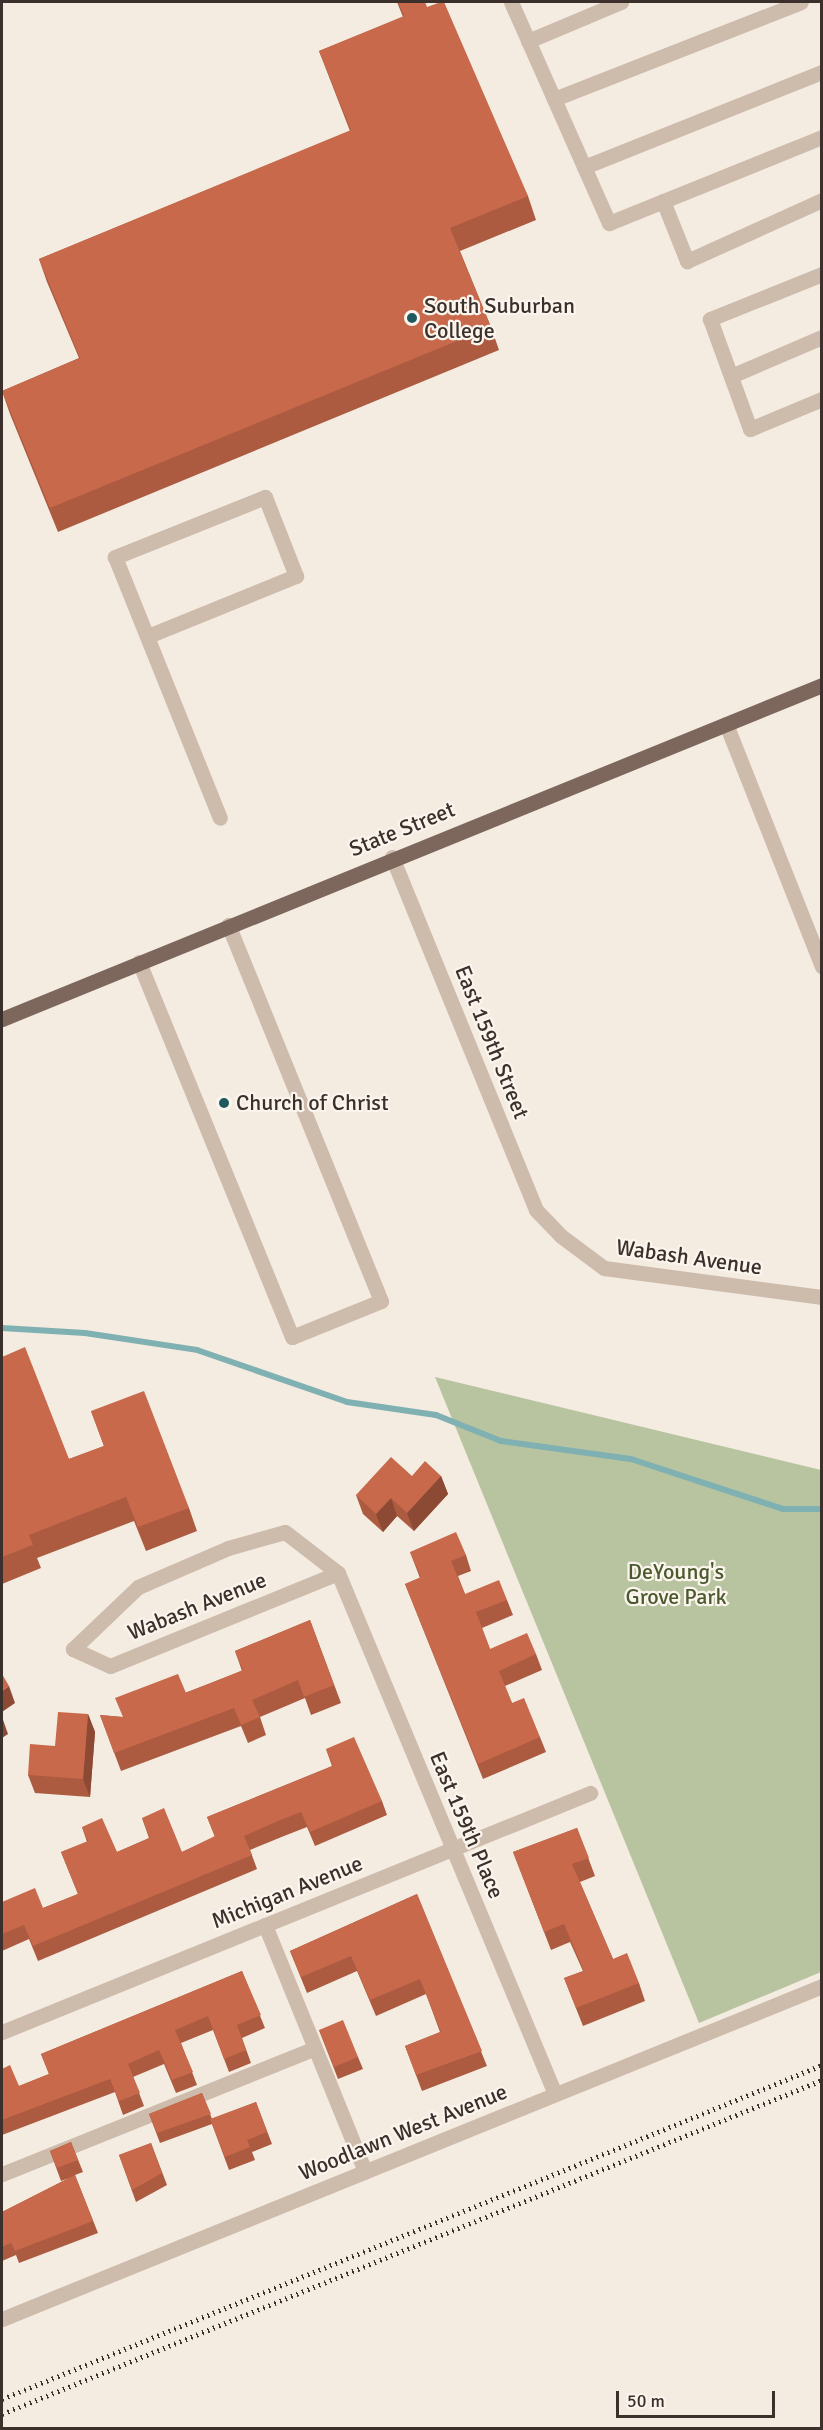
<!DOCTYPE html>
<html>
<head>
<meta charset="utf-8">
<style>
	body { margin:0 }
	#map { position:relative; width:823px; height:2430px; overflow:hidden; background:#f4ebe1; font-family:Signika,sans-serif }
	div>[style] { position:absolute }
	.green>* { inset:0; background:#b8c4a0 }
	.stream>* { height:6px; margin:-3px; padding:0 3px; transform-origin:3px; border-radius:3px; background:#7fb0b2 }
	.minor>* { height:15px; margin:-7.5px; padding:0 7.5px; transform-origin:7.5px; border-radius:7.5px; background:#cdbbac }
	.major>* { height:15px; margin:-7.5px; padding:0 7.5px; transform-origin:7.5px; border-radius:7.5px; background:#7d675c }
	.rail>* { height:4.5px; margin-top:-2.25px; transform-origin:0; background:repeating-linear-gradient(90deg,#3b302b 0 1.5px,transparent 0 6px) }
	.wall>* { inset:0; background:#ac5a40 }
	.shaded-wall>* { inset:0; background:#8c4a34 }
	.building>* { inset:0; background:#c8694b }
	.dots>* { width:16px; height:16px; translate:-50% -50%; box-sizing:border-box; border:3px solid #fbf5ee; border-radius:50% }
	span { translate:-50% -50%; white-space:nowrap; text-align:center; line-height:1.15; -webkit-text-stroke:4.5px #fbf5ee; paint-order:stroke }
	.poi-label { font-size:22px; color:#3b302b }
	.left { translate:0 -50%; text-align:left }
	.street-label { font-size:22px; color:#3b302b }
	.park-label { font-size:22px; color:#4a5a2e }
	.frame { position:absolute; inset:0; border:3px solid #3b302b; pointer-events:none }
	.scale { position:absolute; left:616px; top:2391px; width:159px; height:27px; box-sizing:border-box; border:3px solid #3b302b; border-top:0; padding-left:8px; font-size:18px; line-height:21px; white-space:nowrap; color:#3b302b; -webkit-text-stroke:4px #fbf5ee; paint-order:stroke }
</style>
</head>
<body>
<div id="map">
	<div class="green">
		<i style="clip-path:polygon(435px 1377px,821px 1470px,821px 1972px,699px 2023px)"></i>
	</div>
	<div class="stream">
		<i style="left:2px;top:1328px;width:83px;rotate:3.4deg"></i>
		<i style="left:85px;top:1333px;width:113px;rotate:8.6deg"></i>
		<i style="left:197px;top:1350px;width:159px;rotate:19.1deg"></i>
		<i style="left:347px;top:1402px;width:90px;rotate:8.3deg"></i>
		<i style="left:436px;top:1415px;width:70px;rotate:21.8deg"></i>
		<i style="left:501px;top:1441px;width:131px;rotate:7.9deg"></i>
		<i style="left:631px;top:1459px;width:160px;rotate:18.2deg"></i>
		<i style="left:783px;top:1509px;width:39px"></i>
	</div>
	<div class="minor">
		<i style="left:511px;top:2px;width:242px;rotate:66.1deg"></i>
		<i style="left:609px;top:223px;width:230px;rotate:-22deg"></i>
		<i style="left:528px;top:41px;width:101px;rotate:-22.8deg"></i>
		<i style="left:554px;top:99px;width:265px;rotate:-21.4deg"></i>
		<i style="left:584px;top:167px;width:256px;rotate:-21.8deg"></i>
		<i style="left:663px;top:201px;width:65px;rotate:68.2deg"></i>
		<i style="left:687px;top:261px;width:148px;rotate:-24.3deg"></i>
		<i style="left:822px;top:274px;width:121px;rotate:158.1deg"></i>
		<i style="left:710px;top:319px;width:117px;rotate:70deg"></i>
		<i style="left:750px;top:429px;width:78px;rotate:-22.6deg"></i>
		<i style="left:731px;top:376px;width:99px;rotate:-23.2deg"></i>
		<i style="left:148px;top:636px;width:160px;rotate:-22.1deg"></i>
		<i style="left:296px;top:576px;width:85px;rotate:-111.4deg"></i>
		<i style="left:265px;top:497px;width:162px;rotate:158.2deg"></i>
		<i style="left:115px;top:557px;width:281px;rotate:68.1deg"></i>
		<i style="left:726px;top:724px;width:261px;rotate:68.4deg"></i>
		<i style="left:392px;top:857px;width:381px;rotate:67.8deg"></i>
		<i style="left:536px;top:1210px;width:36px;rotate:46deg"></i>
		<i style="left:561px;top:1236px;width:54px;rotate:36.7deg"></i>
		<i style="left:604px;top:1268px;width:220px;rotate:7.6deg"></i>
		<i style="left:139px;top:962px;width:405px;rotate:67.8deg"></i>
		<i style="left:292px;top:1337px;width:96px;rotate:-22deg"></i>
		<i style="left:381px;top:1301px;width:406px;rotate:-112.1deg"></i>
		<i style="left:338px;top:1573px;width:246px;rotate:157.8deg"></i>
		<i style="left:110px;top:1666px;width:41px;rotate:-155.3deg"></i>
		<i style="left:73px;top:1649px;width:90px;rotate:-43.6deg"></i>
		<i style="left:138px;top:1587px;width:98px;rotate:-23.4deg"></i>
		<i style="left:228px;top:1548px;width:59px;rotate:-15.7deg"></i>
		<i style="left:285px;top:1532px;width:67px;rotate:37.7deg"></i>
		<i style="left:338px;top:1573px;width:564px;rotate:67.39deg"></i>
		<i style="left:265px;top:1925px;width:266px;rotate:67.9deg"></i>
		<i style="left:2px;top:2032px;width:635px;rotate:-22.12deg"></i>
		<i style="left:2px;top:2174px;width:337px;rotate:-21.9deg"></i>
		<i style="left:2px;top:2319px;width:885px;rotate:-22.1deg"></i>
	</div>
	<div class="major">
		<i style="left:2px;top:1019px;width:885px;rotate:-22.16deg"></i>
	</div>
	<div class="rail">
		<i style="left:2px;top:2399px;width:885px;rotate:-22.16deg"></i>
		<i style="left:2px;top:2414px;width:885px;rotate:-22.16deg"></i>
	</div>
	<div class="wall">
		<i style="clip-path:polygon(397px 2px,427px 7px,528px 196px,536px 220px,460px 251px,491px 327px,499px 350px,58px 532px,10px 414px,2px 391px,79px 358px,47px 282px,39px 259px,350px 131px,319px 51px,403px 17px)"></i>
		<i style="clip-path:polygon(2px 1357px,69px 1459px,104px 1446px,91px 1411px,189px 1508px,197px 1531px,146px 1551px,134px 1521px,37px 1558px,41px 1568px,2px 1584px)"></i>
		<i style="clip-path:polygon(412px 1476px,441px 1476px,448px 1494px,414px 1531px,397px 1516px,383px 1532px,363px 1514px,356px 1495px)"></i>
		<i style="clip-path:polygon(410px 1552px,466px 1555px,471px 1571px,458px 1576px,465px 1594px,507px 1600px,513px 1615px,482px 1628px,490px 1649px,536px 1654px,542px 1670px,505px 1686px,512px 1703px,540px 1737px,546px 1752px,483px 1779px,405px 1584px,420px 1578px)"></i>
		<i style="clip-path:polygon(310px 1620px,341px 1703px,311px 1715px,305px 1698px,260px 1717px,266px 1735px,248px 1743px,241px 1726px,121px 1771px,100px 1715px,122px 1717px,242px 1671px,235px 1651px)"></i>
		<i style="clip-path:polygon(88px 1714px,95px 1732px,90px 1797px,35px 1793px,28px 1775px,55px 1746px)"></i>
		<i style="clip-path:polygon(326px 1749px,382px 1801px,387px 1815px,315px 1846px,307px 1827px,284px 1836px,250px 1850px,257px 1869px,38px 1961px,29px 1939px,2px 1951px,2px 1902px,43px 1908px,78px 1894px,61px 1852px,87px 1842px,82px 1827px,117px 1852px,149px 1838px,142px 1818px,182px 1852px,215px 1837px,207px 1817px,332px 1766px)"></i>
		<i style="clip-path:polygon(577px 1828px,595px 1876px,580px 1882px,613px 1959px,639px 1983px,645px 2001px,583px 2026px,564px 1978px,583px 1971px,570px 1942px,551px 1950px,513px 1852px)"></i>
		<i style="clip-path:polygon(417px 1894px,487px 2066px,422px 2091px,405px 2046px,440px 2032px,426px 1994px,376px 2016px,357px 1971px,307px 1993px,290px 1951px)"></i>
		<i style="clip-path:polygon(242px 1971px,265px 2028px,242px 2038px,251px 2063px,229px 2072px,213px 2030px,181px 2043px,197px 2085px,176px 2093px,164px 2064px,133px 2077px,144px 2106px,123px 2115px,115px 2092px,2px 2135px,2px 2069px,19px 2086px,49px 2074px,41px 2054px)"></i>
		<i style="clip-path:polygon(319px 2030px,358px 2057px,363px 2069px,338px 2079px)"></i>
		<i style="clip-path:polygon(202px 2093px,212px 2119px,256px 2102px,272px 2144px,252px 2152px,255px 2160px,229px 2170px,212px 2124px,160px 2143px,149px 2114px)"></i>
		<i style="clip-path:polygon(71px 2142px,83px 2172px,75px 2175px,98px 2233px,19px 2263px,16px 2255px,2px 2261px,2px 2212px,69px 2178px,61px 2181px,50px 2151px)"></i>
		<i style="clip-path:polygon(151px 2143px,167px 2185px,136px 2202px,119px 2155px)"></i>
	</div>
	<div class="shaded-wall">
		<i style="clip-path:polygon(441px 1476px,448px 1494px,414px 1531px,407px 1513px)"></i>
		<i style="clip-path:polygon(391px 1498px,397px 1516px,383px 1532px,376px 1514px)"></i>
		<i style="clip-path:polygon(9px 1686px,15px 1703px,2px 1712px,2px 1691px)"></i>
		<i style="clip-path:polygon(88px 1714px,95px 1732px,90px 1797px,83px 1779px)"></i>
		<i style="clip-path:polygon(2px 1717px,8px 1734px,2px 1738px)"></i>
	</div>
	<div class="building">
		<i style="clip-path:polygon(398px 2px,425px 2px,427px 7px,441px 2px,444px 2px,528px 196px,450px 228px,491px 327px,50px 508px,2px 391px,80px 358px,39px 259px,351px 130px,319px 51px,404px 16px)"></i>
		<i style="clip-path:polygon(25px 1347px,69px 1459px,104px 1446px,91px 1411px,144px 1391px,189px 1508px,138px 1527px,126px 1497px,29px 1535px,33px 1545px,2px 1557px,2px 1357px)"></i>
		<i style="clip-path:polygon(391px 1457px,412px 1476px,425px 1461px,441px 1476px,407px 1513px,391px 1498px,376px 1514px,356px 1495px)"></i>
		<i style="clip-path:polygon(456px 1532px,466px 1555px,451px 1561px,465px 1594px,499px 1580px,507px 1600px,476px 1612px,490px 1649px,527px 1633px,536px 1654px,499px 1671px,512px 1703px,524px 1698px,540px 1737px,478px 1764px,405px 1584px,421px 1577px,410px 1552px)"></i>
		<i style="clip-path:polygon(310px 1620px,334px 1685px,304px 1697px,298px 1680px,252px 1700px,260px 1717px,241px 1725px,234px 1708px,114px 1753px,100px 1715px,123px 1717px,115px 1698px,178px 1674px,186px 1693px,243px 1670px,235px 1651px)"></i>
		<i style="clip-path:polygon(2px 1674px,9px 1686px,2px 1691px)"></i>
		<i style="clip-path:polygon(58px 1712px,88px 1714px,83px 1779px,28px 1775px,30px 1744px,55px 1746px)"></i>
		<i style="clip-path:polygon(354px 1737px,382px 1801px,310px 1832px,301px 1812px,278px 1821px,244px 1836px,252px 1855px,33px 1946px,24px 1925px,2px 1934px,2px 1902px,35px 1888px,43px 1908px,78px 1894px,61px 1852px,88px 1841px,82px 1827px,102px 1818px,117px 1852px,150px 1838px,142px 1818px,164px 1808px,182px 1852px,215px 1836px,207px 1817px,333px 1766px,326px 1749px)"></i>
		<i style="clip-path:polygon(577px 1828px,589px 1858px,572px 1864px,613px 1959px,627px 1953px,639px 1983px,576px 2008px,564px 1978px,584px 1971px,564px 1924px,544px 1932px,513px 1852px)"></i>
		<i style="clip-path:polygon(417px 1894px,482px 2051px,416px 2075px,405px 2046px,441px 2032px,420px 1979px,370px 2000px,351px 1956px,301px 1977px,290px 1951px)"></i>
		<i style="clip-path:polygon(242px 1971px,261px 2015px,237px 2025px,246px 2050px,224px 2059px,208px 2016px,175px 2030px,193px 2072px,172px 2080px,159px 2050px,128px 2064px,140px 2093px,119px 2101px,110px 2079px,2px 2120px,2px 2069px,10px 2065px,19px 2086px,49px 2074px,41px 2054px)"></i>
		<i style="clip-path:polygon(343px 2020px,358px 2057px,334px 2067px,319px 2030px)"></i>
		<i style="clip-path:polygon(202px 2093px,211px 2114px,157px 2133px,149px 2114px)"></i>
		<i style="clip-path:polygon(256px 2102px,267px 2132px,247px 2140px,250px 2147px,225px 2157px,210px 2119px)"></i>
		<i style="clip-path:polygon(71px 2142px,78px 2160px,57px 2168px,50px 2151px)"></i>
		<i style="clip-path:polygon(151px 2143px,162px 2173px,132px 2190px,119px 2155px)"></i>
		<i style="clip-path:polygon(75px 2175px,93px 2221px,15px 2251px,11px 2243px,2px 2247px,2px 2212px)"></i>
	</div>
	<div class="dots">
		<i style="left:412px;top:318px;background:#1f5a5e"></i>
		<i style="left:224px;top:1103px;background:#1f5a5e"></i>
	</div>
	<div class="poi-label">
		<span class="left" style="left:424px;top:318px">South Suburban<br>College</span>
		<span class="left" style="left:236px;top:1103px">Church of Christ</span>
	</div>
	<div class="street-label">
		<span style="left:402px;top:829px;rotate:-22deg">State Street</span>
		<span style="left:492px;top:1042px;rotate:68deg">East 159th Street</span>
		<span style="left:689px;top:1257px;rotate:8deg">Wabash Avenue</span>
		<span style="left:197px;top:1606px;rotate:-22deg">Wabash Avenue</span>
		<span style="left:467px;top:1825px;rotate:67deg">East 159th Place</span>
		<span style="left:287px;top:1892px;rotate:-22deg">Michigan Avenue</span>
		<span style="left:403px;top:2132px;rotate:-22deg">Woodlawn West Avenue</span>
	</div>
	<div class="park-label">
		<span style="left:676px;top:1584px">DeYoung's<br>Grove Park</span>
	</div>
	<div class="frame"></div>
	<div class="scale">50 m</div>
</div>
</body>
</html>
